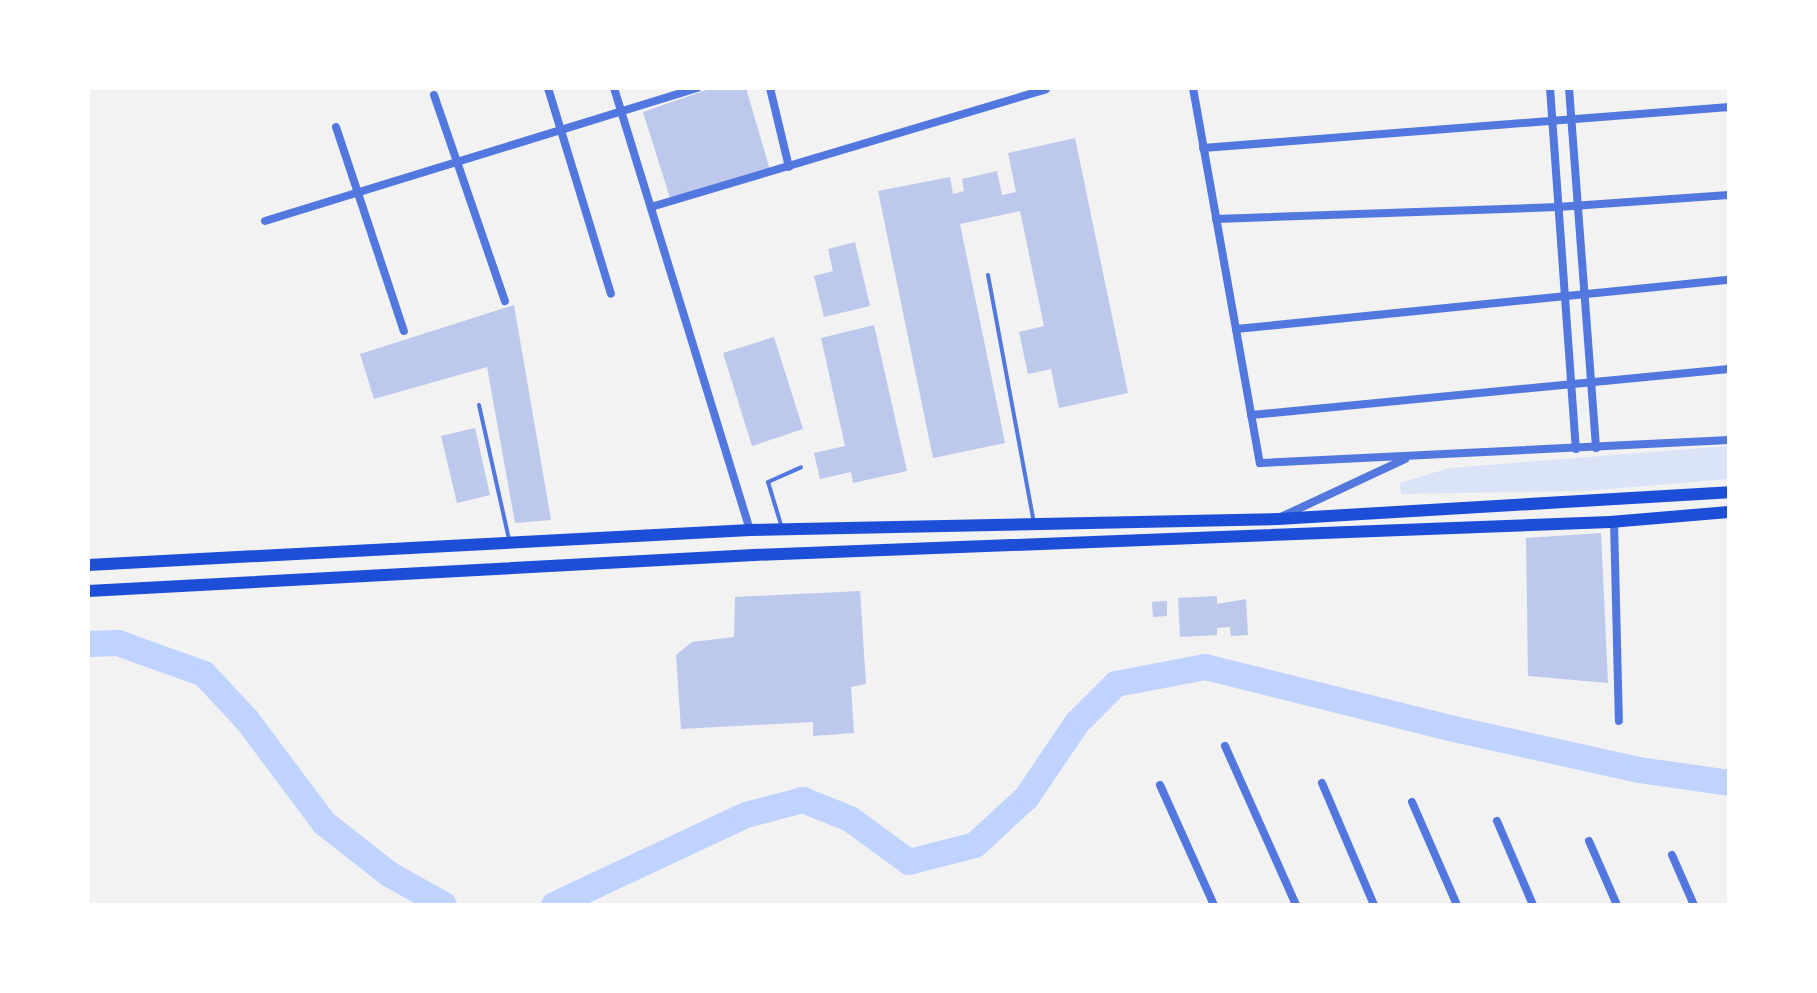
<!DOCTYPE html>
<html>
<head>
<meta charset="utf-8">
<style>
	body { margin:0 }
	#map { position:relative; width:1817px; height:993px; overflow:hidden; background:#f2f2f2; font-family:"Space Grotesk",sans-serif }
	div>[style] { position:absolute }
	.green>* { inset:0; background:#dbe4f7 }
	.river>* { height:26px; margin:-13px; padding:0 13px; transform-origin:13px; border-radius:13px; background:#bfd3fe }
	.building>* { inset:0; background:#bdc9ec }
	.service>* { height:4px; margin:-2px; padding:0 2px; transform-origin:2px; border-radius:2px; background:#5277de }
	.minor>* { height:8px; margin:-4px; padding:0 4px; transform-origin:4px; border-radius:4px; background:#5277de }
	.trunk>* { height:12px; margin:-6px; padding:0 6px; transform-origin:6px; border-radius:6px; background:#1d4ed8 }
	span { translate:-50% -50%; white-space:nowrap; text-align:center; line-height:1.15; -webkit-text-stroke:8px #fff; paint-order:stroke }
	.frame { position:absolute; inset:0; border:90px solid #fff; pointer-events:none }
</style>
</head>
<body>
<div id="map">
	<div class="green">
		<i style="clip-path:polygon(1729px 446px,1729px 479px,1586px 491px,1401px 494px,1400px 483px,1449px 468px)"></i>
	</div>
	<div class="river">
		<i style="left:88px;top:644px;width:30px;rotate:-2deg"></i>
		<i style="left:118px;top:643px;width:91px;rotate:19.8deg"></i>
		<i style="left:204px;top:674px;width:63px;rotate:46.9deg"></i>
		<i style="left:247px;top:720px;width:129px;rotate:53.2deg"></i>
		<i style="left:324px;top:823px;width:83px;rotate:38.1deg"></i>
		<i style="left:389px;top:874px;width:63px;rotate:29.4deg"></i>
		<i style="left:554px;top:905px;width:212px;rotate:-25.1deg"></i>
		<i style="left:746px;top:815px;width:59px;rotate:-14.7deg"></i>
		<i style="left:803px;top:800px;width:51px;rotate:22deg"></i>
		<i style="left:850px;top:819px;width:73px;rotate:36.1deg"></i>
		<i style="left:909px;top:862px;width:68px;rotate:-14.4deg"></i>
		<i style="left:975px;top:845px;width:71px;rotate:-42.7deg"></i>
		<i style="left:1027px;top:797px;width:89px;rotate:-56deg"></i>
		<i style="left:1077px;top:723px;width:55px;rotate:-45deg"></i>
		<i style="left:1116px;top:684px;width:91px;rotate:-10.8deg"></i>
		<i style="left:1205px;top:667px;width:257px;rotate:14deg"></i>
		<i style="left:1454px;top:729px;width:189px;rotate:12.5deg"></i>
		<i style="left:1639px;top:770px;width:91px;rotate:8.2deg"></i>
	</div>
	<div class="building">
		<i style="clip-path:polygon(712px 88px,746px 88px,770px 170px,670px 198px,643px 112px)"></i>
		<i style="clip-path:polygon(1075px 138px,1128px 393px,1059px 408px,1051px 369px,1028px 374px,1019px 332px,1044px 326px,1020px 211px,960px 224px,1005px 443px,933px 458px,878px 191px,950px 177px,953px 194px,964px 191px,962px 179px,997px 171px,1002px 195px,1016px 192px,1008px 153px)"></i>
		<i style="clip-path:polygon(855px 242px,870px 306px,824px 317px,814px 276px,833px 271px,828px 249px)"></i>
		<i style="clip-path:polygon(514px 305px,551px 520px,515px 523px,487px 367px,374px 399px,360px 354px)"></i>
		<i style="clip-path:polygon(874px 325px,907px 471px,853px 483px,851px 472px,820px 479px,814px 453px,845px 446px,821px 338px)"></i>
		<i style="clip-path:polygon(774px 337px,803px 429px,752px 446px,723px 353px)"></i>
		<i style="clip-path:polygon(475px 428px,490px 495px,457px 503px,441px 436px)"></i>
		<i style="clip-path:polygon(1601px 533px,1608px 683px,1528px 676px,1526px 538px)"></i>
		<i style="clip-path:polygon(860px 591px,866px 684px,851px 687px,854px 733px,813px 736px,813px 722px,681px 729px,676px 655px,692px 642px,734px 637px,735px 597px)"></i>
		<i style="clip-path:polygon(1217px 596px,1217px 604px,1246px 599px,1248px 635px,1231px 636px,1230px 627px,1217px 628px,1217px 635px,1180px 637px,1178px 598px)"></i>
		<i style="clip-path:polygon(1167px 601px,1167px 616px,1153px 617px,1152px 602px)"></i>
	</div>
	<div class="service">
		<i style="left:988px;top:275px;width:252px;rotate:79.5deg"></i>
		<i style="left:479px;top:405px;width:137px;rotate:77.4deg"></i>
		<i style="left:782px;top:528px;width:48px;rotate:-106.9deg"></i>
		<i style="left:768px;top:482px;width:36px;rotate:-24deg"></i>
	</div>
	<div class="minor">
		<i style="left:548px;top:88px;width:215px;rotate:73deg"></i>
		<i style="left:614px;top:88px;width:462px;rotate:72.9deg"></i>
		<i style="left:770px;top:88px;width:81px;rotate:76.5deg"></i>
		<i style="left:1193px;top:88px;width:381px;rotate:79.9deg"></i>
		<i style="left:1260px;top:463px;width:470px;rotate:-2.8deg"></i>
		<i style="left:1550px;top:88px;width:362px;rotate:85.9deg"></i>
		<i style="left:1569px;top:88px;width:361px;rotate:85.7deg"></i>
		<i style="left:434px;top:95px;width:218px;rotate:71deg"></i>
		<i style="left:336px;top:127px;width:215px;rotate:71.6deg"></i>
		<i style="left:1203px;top:148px;width:528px;rotate:-4.46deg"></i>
		<i style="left:651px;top:207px;width:412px;rotate:-16.6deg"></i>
		<i style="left:1216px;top:219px;width:342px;rotate:-2deg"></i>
		<i style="left:1558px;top:207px;width:171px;rotate:-4deg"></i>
		<i style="left:265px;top:221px;width:453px;rotate:-17.1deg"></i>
		<i style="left:1236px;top:329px;width:495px;rotate:-5.7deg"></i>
		<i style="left:1251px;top:415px;width:480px;rotate:-5.5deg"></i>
		<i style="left:1283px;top:516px;width:135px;rotate:-25deg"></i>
		<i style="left:1614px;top:521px;width:200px;rotate:88.6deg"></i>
		<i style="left:1225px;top:746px;width:174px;rotate:65.9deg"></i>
		<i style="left:1322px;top:783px;width:133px;rotate:66.9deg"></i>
		<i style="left:1160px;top:785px;width:132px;rotate:65.8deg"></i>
		<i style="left:1412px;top:802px;width:112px;rotate:66.4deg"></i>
		<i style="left:1497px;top:821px;width:91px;rotate:66.8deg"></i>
		<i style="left:1589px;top:841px;width:70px;rotate:66.4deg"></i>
		<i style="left:1672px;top:855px;width:55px;rotate:66.3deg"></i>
	</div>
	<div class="trunk">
		<i style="left:88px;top:565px;width:663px;rotate:-3.03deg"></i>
		<i style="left:750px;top:530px;width:528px;rotate:-1.19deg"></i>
		<i style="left:1278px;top:519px;width:452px;rotate:-3.4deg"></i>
		<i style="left:88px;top:591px;width:667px;rotate:-3.09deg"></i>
		<i style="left:754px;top:555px;width:857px;rotate:-2.21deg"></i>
		<i style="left:1610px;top:522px;width:119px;rotate:-4.8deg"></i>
	</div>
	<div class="frame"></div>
</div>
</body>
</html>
